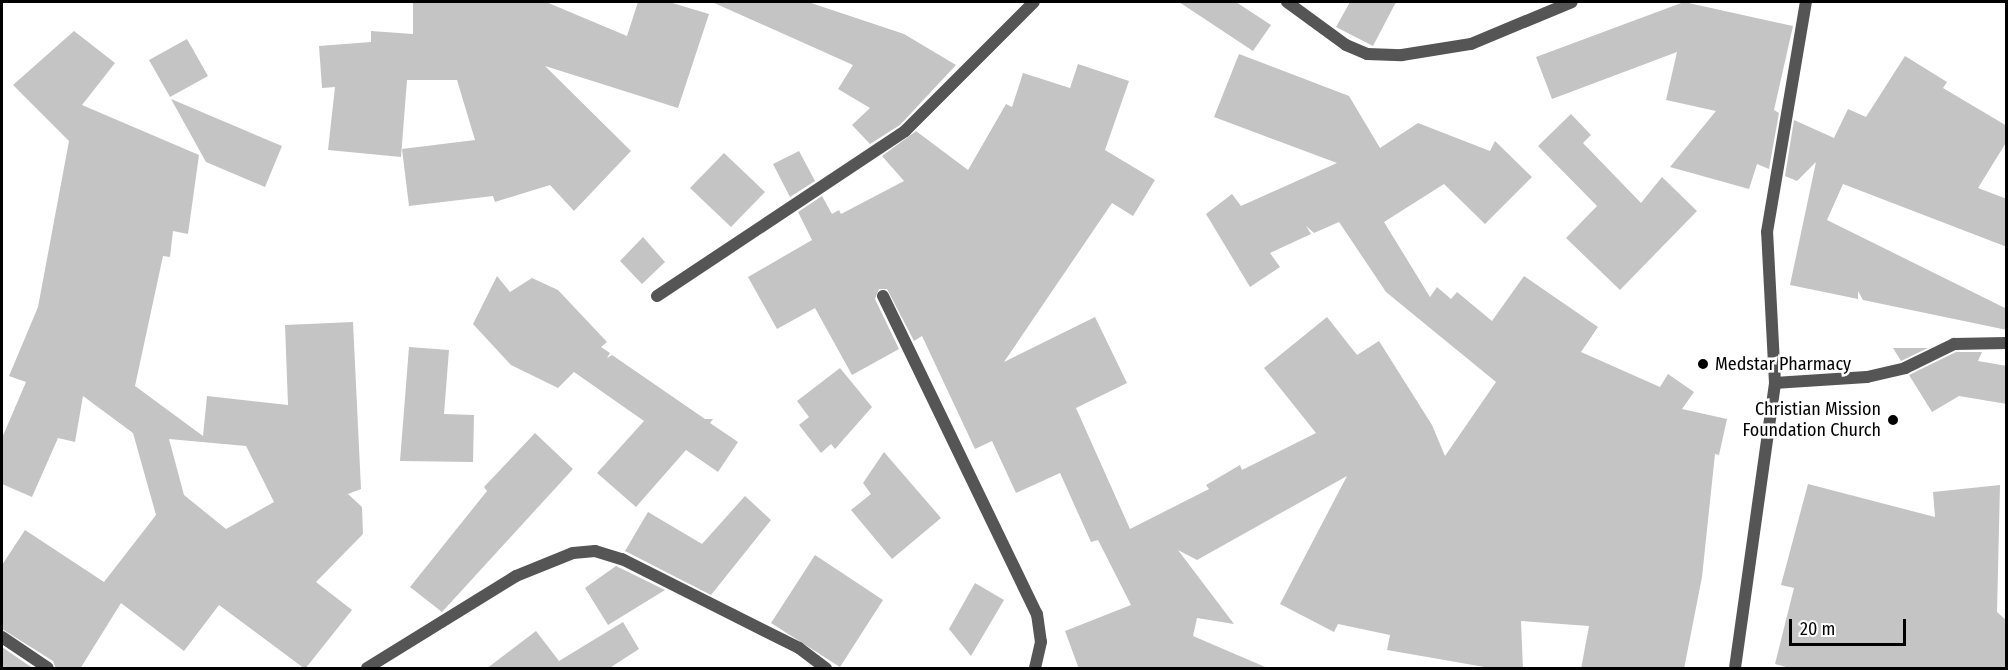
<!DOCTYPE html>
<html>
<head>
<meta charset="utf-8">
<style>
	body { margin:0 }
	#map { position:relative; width:2008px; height:670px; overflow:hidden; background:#fff; font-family:"Fira Sans Condensed",sans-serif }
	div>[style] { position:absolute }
	.building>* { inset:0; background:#c4c4c4 }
	.minor>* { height:12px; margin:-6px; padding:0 6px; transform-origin:6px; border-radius:6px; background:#555 }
	.dots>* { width:16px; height:16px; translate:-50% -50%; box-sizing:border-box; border:3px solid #fff; border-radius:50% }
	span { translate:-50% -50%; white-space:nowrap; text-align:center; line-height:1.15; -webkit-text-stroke:5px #fff; paint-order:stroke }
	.poi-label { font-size:18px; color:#000 }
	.left { translate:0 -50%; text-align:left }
	.right { translate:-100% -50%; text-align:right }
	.frame { position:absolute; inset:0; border:3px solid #000; pointer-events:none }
	.scale { position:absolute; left:1789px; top:619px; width:117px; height:27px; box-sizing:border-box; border:3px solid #000; border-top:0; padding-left:8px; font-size:18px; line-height:21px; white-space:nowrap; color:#000; -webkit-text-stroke:4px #fff; paint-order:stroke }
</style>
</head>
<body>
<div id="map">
	<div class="building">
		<i style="clip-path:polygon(413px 2px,546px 2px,627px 36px,638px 2px,669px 2px,709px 14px,678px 108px,545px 66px,631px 151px,574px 211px,550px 185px,495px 202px,493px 196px,409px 206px,402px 149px,475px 140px,457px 80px,407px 80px,401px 157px,328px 150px,335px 87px,322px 88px,319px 46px,371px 42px,371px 31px,413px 34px)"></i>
		<i style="clip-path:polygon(712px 2px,808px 2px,904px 34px,956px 65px,900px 125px,870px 144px,852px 125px,870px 108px,838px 89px,853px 65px)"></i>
		<i style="clip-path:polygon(1179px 2px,1236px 2px,1271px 25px,1253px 51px)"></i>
		<i style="clip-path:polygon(1350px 2px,1396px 2px,1373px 46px,1336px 27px)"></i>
		<i style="clip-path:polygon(1684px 2px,1793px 26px,1774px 110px,1779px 113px,1769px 169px,1757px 164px,1749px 189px,1670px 167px,1716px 111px,1666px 100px,1677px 52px,1552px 99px,1536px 57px)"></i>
		<i style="clip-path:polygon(evenodd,74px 31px,115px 63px,82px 105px,199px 155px,188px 234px,173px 231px,170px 257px,163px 256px,135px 386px,203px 436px,207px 396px,288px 405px,285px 325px,353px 322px,361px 489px,348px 494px,362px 507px,363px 534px,316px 582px,352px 610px,305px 669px,219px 605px,184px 651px,121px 603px,80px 669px,56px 669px,53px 661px,2px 629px,2px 565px,25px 530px,104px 582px,156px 515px,133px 433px,83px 396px,75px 442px,58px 438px,32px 497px,2px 484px,2px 438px,26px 382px,9px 376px,38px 307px,69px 141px,13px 85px,74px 31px,169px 439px,246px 446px,274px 502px,226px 529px,184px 495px,169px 439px)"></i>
		<i style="clip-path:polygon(187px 39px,208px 76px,170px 97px,149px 60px)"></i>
		<i style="clip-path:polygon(1239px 54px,1349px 96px,1380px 148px,1418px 123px,1490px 151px,1495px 141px,1532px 177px,1485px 224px,1444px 184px,1384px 222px,1430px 297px,1437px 287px,1451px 299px,1457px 292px,1492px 321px,1524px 276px,1598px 327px,1581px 352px,1660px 387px,1668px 374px,1694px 392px,1682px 409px,1727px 419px,1719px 455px,1715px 454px,1702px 577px,1684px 669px,1581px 669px,1589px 626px,1521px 621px,1523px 669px,1496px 669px,1387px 650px,1390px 635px,1338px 624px,1334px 632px,1280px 604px,1347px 476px,1197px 560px,1178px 550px,1234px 624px,1197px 618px,1193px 636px,1270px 669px,1079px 669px,1065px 631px,1131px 605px,1098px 540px,1091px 542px,1060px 473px,1016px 493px,992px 441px,975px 449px,922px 336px,914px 341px,887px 289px,879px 289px,875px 299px,899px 349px,852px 375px,815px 308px,777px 329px,748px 277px,812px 240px,798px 212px,822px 196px,832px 214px,839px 210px,841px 214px,904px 181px,882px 156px,916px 131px,968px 170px,1006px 104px,1012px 107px,1023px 73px,1070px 88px,1078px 64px,1129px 81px,1105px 150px,1155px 180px,1133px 216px,1112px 203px,1004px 362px,1095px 317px,1127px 383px,1076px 408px,1130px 529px,1209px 489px,1206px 485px,1240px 465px,1242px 470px,1316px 433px,1264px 368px,1327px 317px,1357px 355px,1379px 341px,1432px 425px,1445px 456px,1496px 382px,1386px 292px,1339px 222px,1314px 233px,1306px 226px,1311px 234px,1270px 253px,1280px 267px,1250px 287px,1206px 214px,1232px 194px,1241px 206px,1337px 163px,1214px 117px)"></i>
		<i style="clip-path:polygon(1905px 56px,1947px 82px,1943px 88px,2007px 126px,2007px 141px,1978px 188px,2007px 199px,2007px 247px,1843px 184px,1827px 220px,2007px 309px,2007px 330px,1863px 300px,1858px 291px,1858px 299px,1790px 285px,1816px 162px,1797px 181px,1785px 176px,1794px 120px,1834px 138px,1848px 109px,1866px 117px)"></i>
		<i style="clip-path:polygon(171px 99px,282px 146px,265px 187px,206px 162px)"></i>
		<i style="clip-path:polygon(1571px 114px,1591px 135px,1583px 143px,1641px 203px,1662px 177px,1697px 211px,1620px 290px,1566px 238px,1597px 206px,1538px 146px)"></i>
		<i style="clip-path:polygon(799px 151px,815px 181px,790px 197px,773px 164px)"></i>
		<i style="clip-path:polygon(724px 153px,765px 192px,731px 227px,690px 188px)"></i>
		<i style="clip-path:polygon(643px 237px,665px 262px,642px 284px,620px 261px)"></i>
		<i style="clip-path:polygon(497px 276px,510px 292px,532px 278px,558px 290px,607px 342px,601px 347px,610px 353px,607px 358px,612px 355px,705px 419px,713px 419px,710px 423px,738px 442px,718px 472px,686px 450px,636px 507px,597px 473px,644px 421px,574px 372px,558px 388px,511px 365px,473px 324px)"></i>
		<i style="clip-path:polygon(409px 347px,449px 350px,444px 414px,474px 415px,473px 462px,400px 461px)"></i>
		<i style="clip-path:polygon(1893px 348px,1928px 348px,1901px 361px)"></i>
		<i style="clip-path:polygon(1956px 352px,1982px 352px,1978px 361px,2007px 366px,2007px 404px,1959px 396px,1932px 412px,1909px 375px)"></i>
		<i style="clip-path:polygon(840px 368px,872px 407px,835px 449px,831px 444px,821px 453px,799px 425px,809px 417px,797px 401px)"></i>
		<i style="clip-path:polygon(535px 433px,573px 469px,442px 612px,410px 587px,487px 491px,484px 487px)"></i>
		<i style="clip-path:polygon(884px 452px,941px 518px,892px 559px,851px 510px,871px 494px,863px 483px)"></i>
		<i style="clip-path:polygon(1808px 484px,1935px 517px,1933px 492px,2000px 485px,1997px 612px,2007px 621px,2007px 669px,1793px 669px,1775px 664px,1794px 588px,1781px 585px)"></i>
		<i style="clip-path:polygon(745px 496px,771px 520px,711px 595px,625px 551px,648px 512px,702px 544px)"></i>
		<i style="clip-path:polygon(815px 555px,883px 600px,840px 667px,771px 623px)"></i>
		<i style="clip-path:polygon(616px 566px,665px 590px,608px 625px,585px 588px)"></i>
		<i style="clip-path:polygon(975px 583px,1004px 600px,971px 656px,949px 629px)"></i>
		<i style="clip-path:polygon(623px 622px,639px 649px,608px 669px,486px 669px,536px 631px,559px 661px)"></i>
		<i style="clip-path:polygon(2px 647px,34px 669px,2px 669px)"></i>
	</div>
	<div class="minor">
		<i style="left:1287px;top:2px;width:73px;rotate:36.1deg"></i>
		<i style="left:1346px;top:45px;width:23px;rotate:23deg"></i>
		<i style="left:1367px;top:54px;width:35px;rotate:2deg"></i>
		<i style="left:1402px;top:55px;width:70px;rotate:-9.1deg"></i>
		<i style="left:1471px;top:44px;width:109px;rotate:-22.6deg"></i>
		<i style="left:657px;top:296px;width:298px;rotate:-33.6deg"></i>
		<i style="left:905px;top:131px;width:182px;rotate:-45deg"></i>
		<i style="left:883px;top:296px;width:353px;rotate:64.2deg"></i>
		<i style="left:1037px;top:614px;width:28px;rotate:82deg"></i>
		<i style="left:1041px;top:642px;width:27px;rotate:103deg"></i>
		<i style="left:1775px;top:383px;width:92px;rotate:-3.7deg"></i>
		<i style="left:1867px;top:377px;width:39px;rotate:-13deg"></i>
		<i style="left:1905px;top:368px;width:55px;rotate:-26.1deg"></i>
		<i style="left:1954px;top:344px;width:52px;rotate:-1.1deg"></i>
		<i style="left:2px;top:637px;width:55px;rotate:34deg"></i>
		<i style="left:367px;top:668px;width:175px;rotate:-31.7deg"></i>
		<i style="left:516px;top:576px;width:61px;rotate:-22deg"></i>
		<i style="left:573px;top:553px;width:22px;rotate:-5deg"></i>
		<i style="left:595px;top:551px;width:28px;rotate:17deg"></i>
		<i style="left:622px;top:559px;width:198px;rotate:26.7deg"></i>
		<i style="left:799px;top:648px;width:34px;rotate:37deg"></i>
		<i style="left:1735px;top:668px;width:288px;rotate:-82deg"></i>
		<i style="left:1775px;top:383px;width:151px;rotate:-93deg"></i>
		<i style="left:1767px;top:232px;width:233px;rotate:-80.4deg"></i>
	</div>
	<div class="dots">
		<i style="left:1703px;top:364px;background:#000"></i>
		<i style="left:1893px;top:420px;background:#000"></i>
	</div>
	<div class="poi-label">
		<span class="left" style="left:1715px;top:364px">Medstar Pharmacy</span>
		<span class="right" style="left:1881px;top:420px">Christian Mission<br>Foundation Church</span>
	</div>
	<div class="frame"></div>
	<div class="scale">20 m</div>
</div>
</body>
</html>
